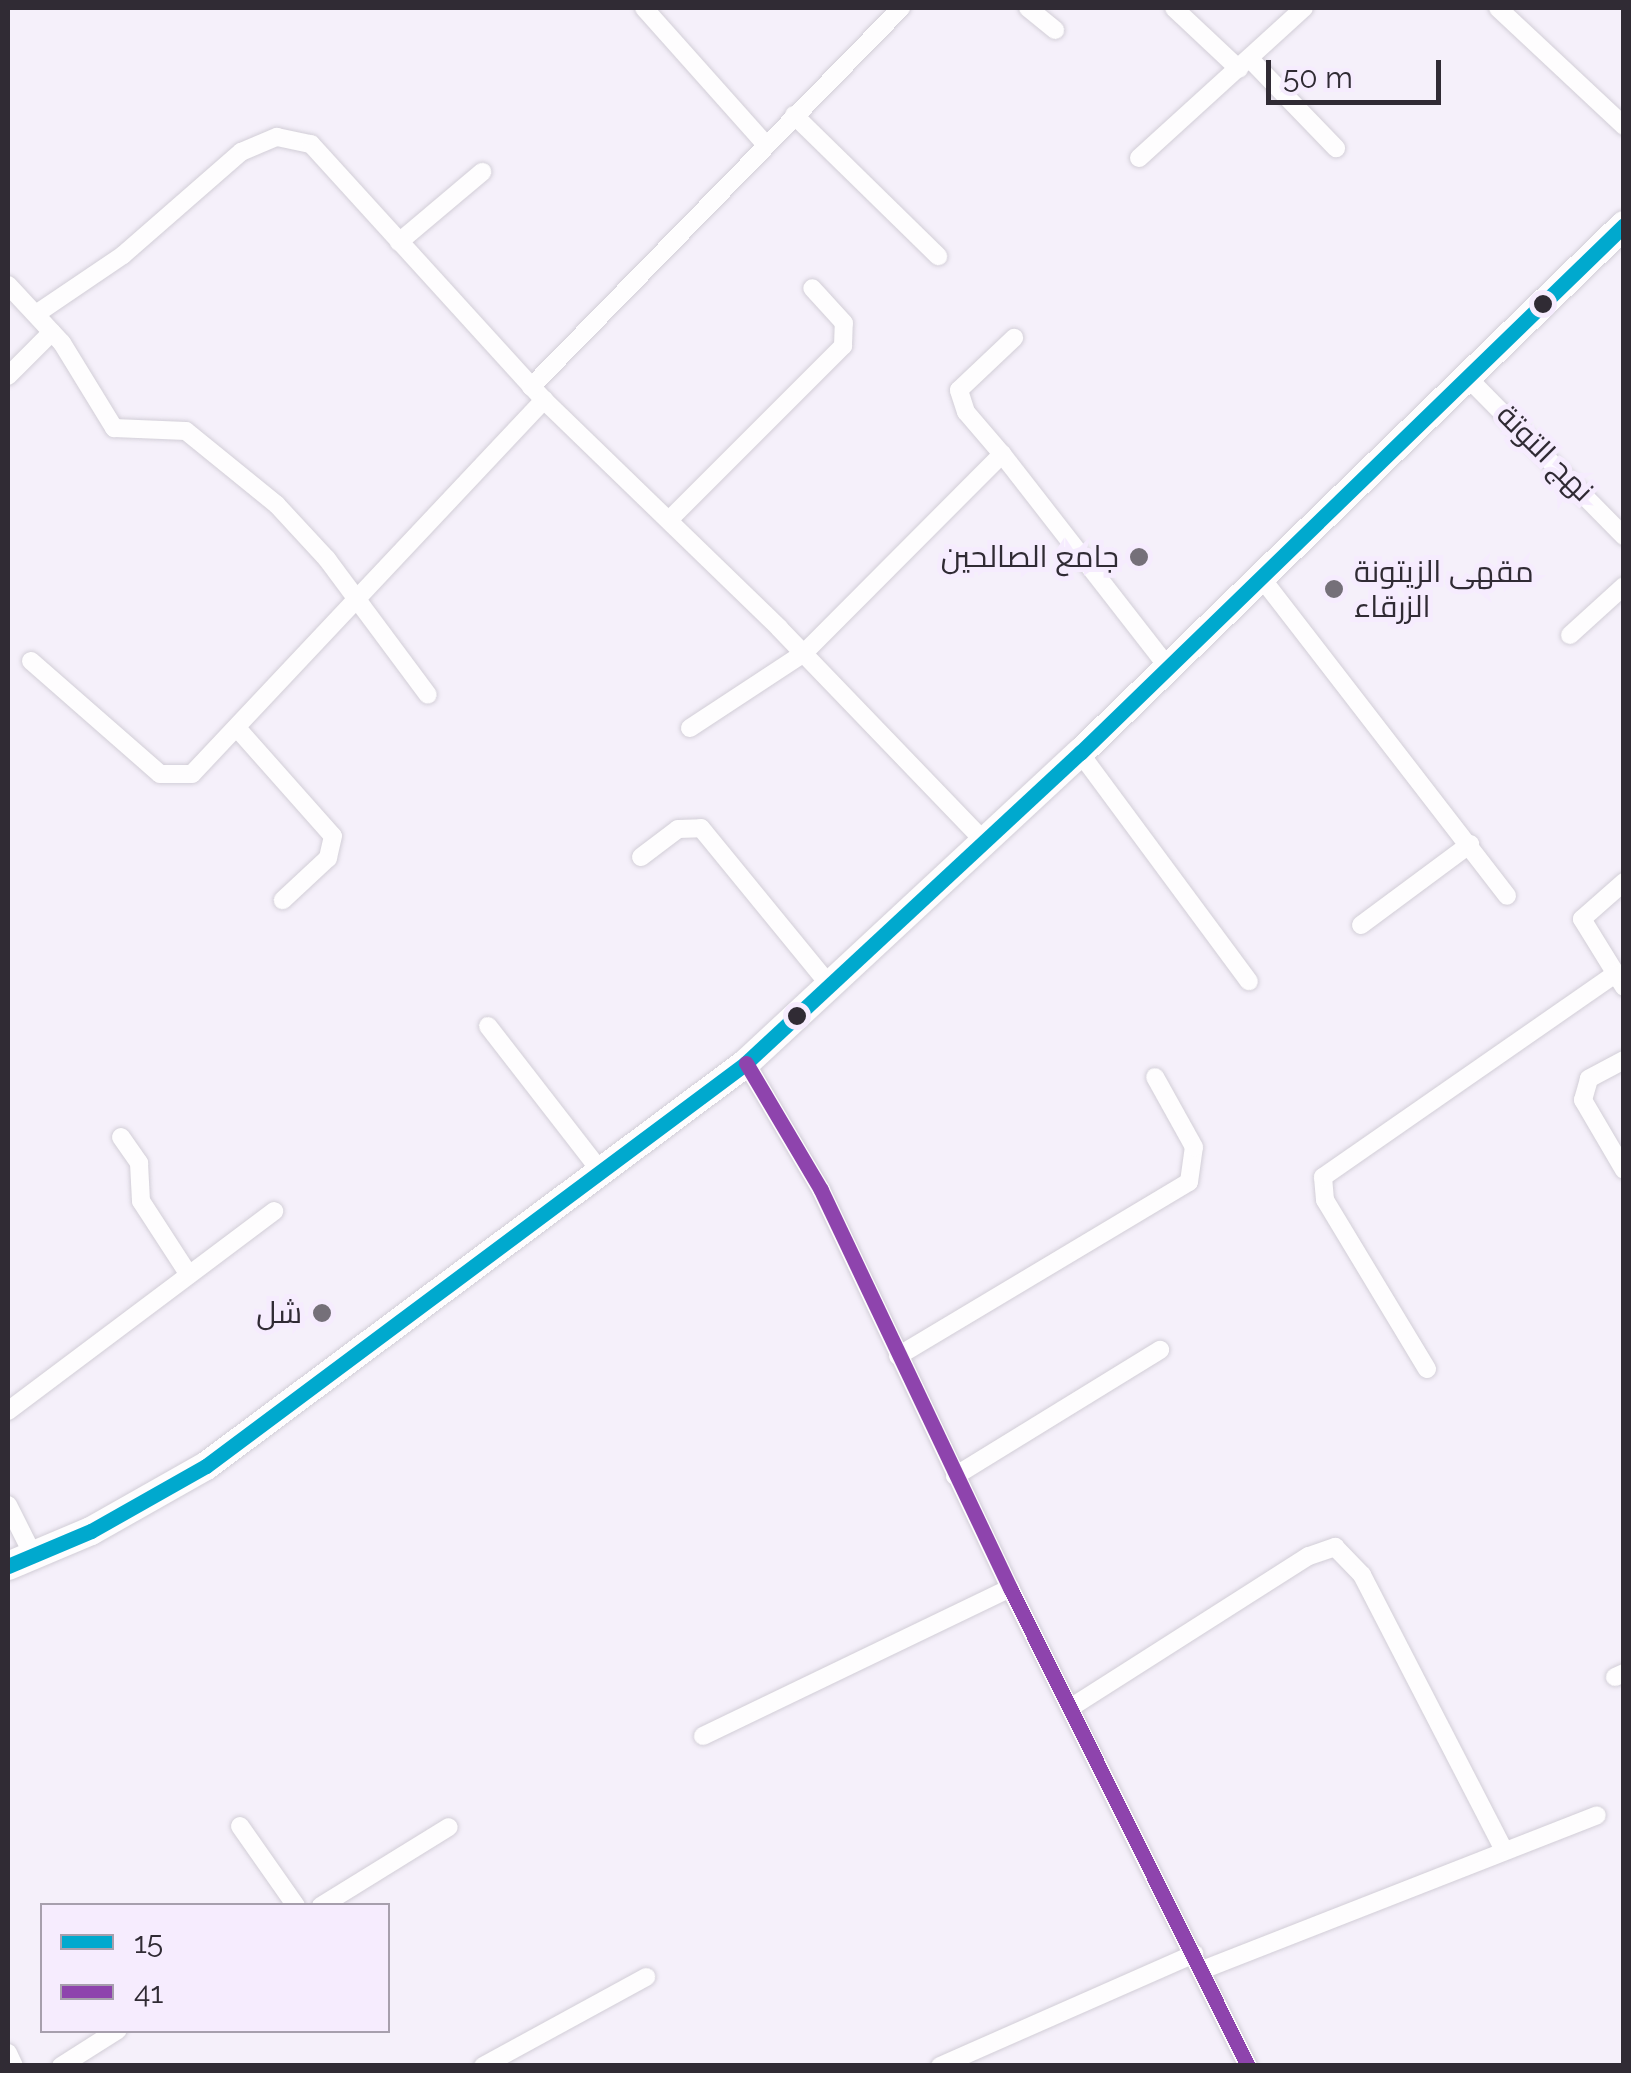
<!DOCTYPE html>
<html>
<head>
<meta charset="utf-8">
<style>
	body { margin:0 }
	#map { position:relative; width:1631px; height:2073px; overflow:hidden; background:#f5f0fa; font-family:Raleway,Cairo,sans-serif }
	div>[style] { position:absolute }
	.roads { filter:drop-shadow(0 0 2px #d2ced7) drop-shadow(0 0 2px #d2ced7) }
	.street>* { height:18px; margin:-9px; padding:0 9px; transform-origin:9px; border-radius:9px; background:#fefdfe }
	.secondary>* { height:28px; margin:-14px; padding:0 14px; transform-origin:14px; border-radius:14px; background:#fefdfe }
	.bus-1>* { height:15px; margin:-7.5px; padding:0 7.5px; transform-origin:7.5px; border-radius:7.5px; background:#00a9ce }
	.bus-2>* { height:15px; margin:-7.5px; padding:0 7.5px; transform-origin:7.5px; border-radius:7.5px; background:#8e44ad }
	.dots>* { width:28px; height:28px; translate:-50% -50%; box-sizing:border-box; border:5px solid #f6ecfe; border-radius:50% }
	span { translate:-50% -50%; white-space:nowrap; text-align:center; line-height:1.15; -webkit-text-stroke:10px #f6ecfe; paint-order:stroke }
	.street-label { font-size:30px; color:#302b34 }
	.poi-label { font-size:30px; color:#302b34 }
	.right { translate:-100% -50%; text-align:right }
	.left { translate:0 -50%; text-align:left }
	.frame { position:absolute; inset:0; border:10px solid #302b34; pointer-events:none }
	.legend { position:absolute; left:40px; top:1903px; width:350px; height:130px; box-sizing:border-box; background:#f6ecfe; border:2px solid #a79fad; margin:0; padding:12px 18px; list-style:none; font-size:30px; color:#302b34 }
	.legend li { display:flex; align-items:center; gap:20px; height:50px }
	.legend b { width:50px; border:2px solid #a79fad }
	.scale { position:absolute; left:1266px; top:60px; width:175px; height:45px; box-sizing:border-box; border:5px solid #302b34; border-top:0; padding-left:12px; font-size:30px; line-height:35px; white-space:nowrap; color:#302b34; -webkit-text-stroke:8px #f6ecfe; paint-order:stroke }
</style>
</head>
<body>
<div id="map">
	<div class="roads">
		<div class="street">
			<i style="left:644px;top:8px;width:183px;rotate:48.3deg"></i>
			<i style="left:1028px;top:8px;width:35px;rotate:39deg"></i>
			<i style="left:1174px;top:8px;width:89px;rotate:43.2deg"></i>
			<i style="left:1498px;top:8px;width:173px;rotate:43.1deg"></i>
			<i style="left:1250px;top:59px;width:124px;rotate:46deg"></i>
			<i style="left:794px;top:115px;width:202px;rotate:44.4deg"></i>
			<i style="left:1139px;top:158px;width:223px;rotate:-42.3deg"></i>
			<i style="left:399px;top:242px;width:109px;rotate:-40.1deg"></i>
			<i style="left:8px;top:285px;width:79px;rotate:47deg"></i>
			<i style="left:62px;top:343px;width:100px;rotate:58.5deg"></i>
			<i style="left:114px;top:428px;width:72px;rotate:2.4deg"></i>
			<i style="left:186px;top:431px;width:117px;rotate:39.1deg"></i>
			<i style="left:277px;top:505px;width:74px;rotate:47.2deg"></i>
			<i style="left:327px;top:559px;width:169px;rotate:53.4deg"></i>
			<i style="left:36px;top:314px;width:105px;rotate:-34.1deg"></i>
			<i style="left:123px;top:255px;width:157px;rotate:-41.1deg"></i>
			<i style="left:241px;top:152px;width:39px;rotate:-23deg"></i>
			<i style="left:277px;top:137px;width:35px;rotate:12deg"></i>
			<i style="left:311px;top:144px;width:346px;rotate:47.7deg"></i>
			<i style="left:544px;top:400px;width:327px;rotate:44.1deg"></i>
			<i style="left:779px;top:628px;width:298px;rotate:46.1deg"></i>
			<i style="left:1464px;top:374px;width:228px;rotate:45.4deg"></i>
			<i style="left:8px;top:376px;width:62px;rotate:-45deg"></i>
			<i style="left:531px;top:387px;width:530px;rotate:-45.69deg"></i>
			<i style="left:1002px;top:454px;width:269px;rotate:52.1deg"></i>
			<i style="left:670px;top:519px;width:245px;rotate:-45deg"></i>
			<i style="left:843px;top:346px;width:23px;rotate:-88deg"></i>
			<i style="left:844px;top:323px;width:47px;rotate:-132.4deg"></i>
			<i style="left:1260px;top:576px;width:404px;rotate:52.3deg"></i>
			<i style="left:1570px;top:635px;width:73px;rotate:-42.2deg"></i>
			<i style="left:31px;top:661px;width:171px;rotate:41.2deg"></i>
			<i style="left:160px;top:774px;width:32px"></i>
			<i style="left:192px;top:774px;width:514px;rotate:-46.74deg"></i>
			<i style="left:237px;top:728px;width:144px;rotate:48.4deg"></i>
			<i style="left:333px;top:836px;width:23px;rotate:103deg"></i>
			<i style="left:328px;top:858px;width:62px;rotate:137deg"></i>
			<i style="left:690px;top:728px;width:136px;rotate:-33.3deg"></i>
			<i style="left:804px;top:653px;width:281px;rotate:-45.1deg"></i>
			<i style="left:1002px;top:454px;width:55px;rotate:-130.6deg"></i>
			<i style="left:966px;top:412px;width:23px;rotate:-108deg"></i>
			<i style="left:959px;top:390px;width:76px;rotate:-43.4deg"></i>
			<i style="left:1080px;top:753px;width:284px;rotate:53.5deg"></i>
			<i style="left:641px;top:857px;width:46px;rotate:-37.1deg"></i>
			<i style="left:678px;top:829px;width:23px;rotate:-2deg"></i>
			<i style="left:701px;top:828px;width:207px;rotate:50.7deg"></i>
			<i style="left:1624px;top:882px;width:56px;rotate:138.6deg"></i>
			<i style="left:1582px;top:919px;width:80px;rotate:58.3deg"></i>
			<i style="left:1361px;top:925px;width:136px;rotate:-36.6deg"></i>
			<i style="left:488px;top:1026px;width:187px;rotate:52.2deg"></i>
			<i style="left:1624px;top:1060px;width:40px;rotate:152deg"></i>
			<i style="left:1589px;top:1079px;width:22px;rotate:106deg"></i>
			<i style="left:1583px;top:1100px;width:81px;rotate:59.6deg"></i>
			<i style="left:746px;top:1063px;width:147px;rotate:59.4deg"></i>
			<i style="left:821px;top:1190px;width:441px;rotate:64.6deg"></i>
			<i style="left:1010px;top:1588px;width:534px;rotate:63.53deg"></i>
			<i style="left:121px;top:1137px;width:32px;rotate:55deg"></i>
			<i style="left:139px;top:1163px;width:38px;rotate:87deg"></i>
			<i style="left:141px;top:1201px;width:88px;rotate:57deg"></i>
			<i style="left:898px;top:1356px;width:339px;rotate:-30.9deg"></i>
			<i style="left:1189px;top:1182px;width:35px;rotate:-82deg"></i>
			<i style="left:1194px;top:1147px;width:80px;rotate:-119.1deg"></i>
			<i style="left:1427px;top:1369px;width:197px;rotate:-121.1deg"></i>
			<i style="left:1325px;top:1200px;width:23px;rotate:-95deg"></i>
			<i style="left:1323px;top:1177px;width:354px;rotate:-34.8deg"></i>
			<i style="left:8px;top:1411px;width:333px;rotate:-36.9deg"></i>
			<i style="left:955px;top:1476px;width:241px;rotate:-31.6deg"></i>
			<i style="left:8px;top:1505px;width:58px;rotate:63.4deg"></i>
			<i style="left:1615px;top:1677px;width:10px;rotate:-24deg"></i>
			<i style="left:1070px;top:1708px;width:283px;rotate:-32.5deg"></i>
			<i style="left:1309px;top:1556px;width:28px;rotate:-19deg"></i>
			<i style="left:1335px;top:1547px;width:39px;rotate:46deg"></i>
			<i style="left:1362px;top:1575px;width:309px;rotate:62.7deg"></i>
			<i style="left:703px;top:1736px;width:341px;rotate:-25.7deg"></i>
			<i style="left:240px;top:1826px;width:98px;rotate:55deg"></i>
			<i style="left:321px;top:1906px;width:150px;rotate:-31.7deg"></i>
			<i style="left:1202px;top:1970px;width:424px;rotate:-21.4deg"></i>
			<i style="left:8px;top:2053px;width:14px;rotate:65deg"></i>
			<i style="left:61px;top:2066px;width:67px;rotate:-32.3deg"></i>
			<i style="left:483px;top:2066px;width:186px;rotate:-28.6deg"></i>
			<i style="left:940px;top:2066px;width:278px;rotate:-23.8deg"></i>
		</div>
		<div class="secondary">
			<i style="left:8px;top:1566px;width:90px;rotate:-22.9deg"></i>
			<i style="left:91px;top:1531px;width:132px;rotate:-29.5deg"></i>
			<i style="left:206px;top:1466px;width:674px;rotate:-36.73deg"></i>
			<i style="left:746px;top:1063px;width:456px;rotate:-42.9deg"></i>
			<i style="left:1080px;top:753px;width:758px;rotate:-44.14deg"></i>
		</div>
	</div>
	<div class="bus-1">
		<i style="left:8px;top:1566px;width:90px;rotate:-22.9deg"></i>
		<i style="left:91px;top:1531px;width:132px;rotate:-29.5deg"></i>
		<i style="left:206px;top:1466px;width:674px;rotate:-36.73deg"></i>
		<i style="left:746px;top:1063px;width:456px;rotate:-42.9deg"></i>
		<i style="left:1080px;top:753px;width:758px;rotate:-44.14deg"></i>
	</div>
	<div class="bus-2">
		<i style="left:746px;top:1063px;width:147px;rotate:59.4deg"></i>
		<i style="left:821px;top:1190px;width:441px;rotate:64.6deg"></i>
		<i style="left:1010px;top:1588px;width:534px;rotate:63.53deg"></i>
	</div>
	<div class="dots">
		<i style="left:1543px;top:304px;background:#302b34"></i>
		<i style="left:1139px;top:557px;background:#757079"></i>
		<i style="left:1334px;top:589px;background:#757079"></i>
		<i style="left:797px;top:1016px;background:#302b34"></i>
		<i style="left:322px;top:1313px;background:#757079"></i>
	</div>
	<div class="street-label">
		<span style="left:1545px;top:453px;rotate:45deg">نهج التوتة</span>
	</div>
	<div class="poi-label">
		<span class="right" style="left:1119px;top:557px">جامع الصالحين</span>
		<span class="left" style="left:1354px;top:589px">مقهى الزيتونة<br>الزرقاء</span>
		<span class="right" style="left:302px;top:1313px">شل</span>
	</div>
	<div class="frame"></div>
	<ul class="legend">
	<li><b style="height:12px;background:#00a9ce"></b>15</li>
	<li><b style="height:12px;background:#8e44ad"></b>41</li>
	</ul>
	<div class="scale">50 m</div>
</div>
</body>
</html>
